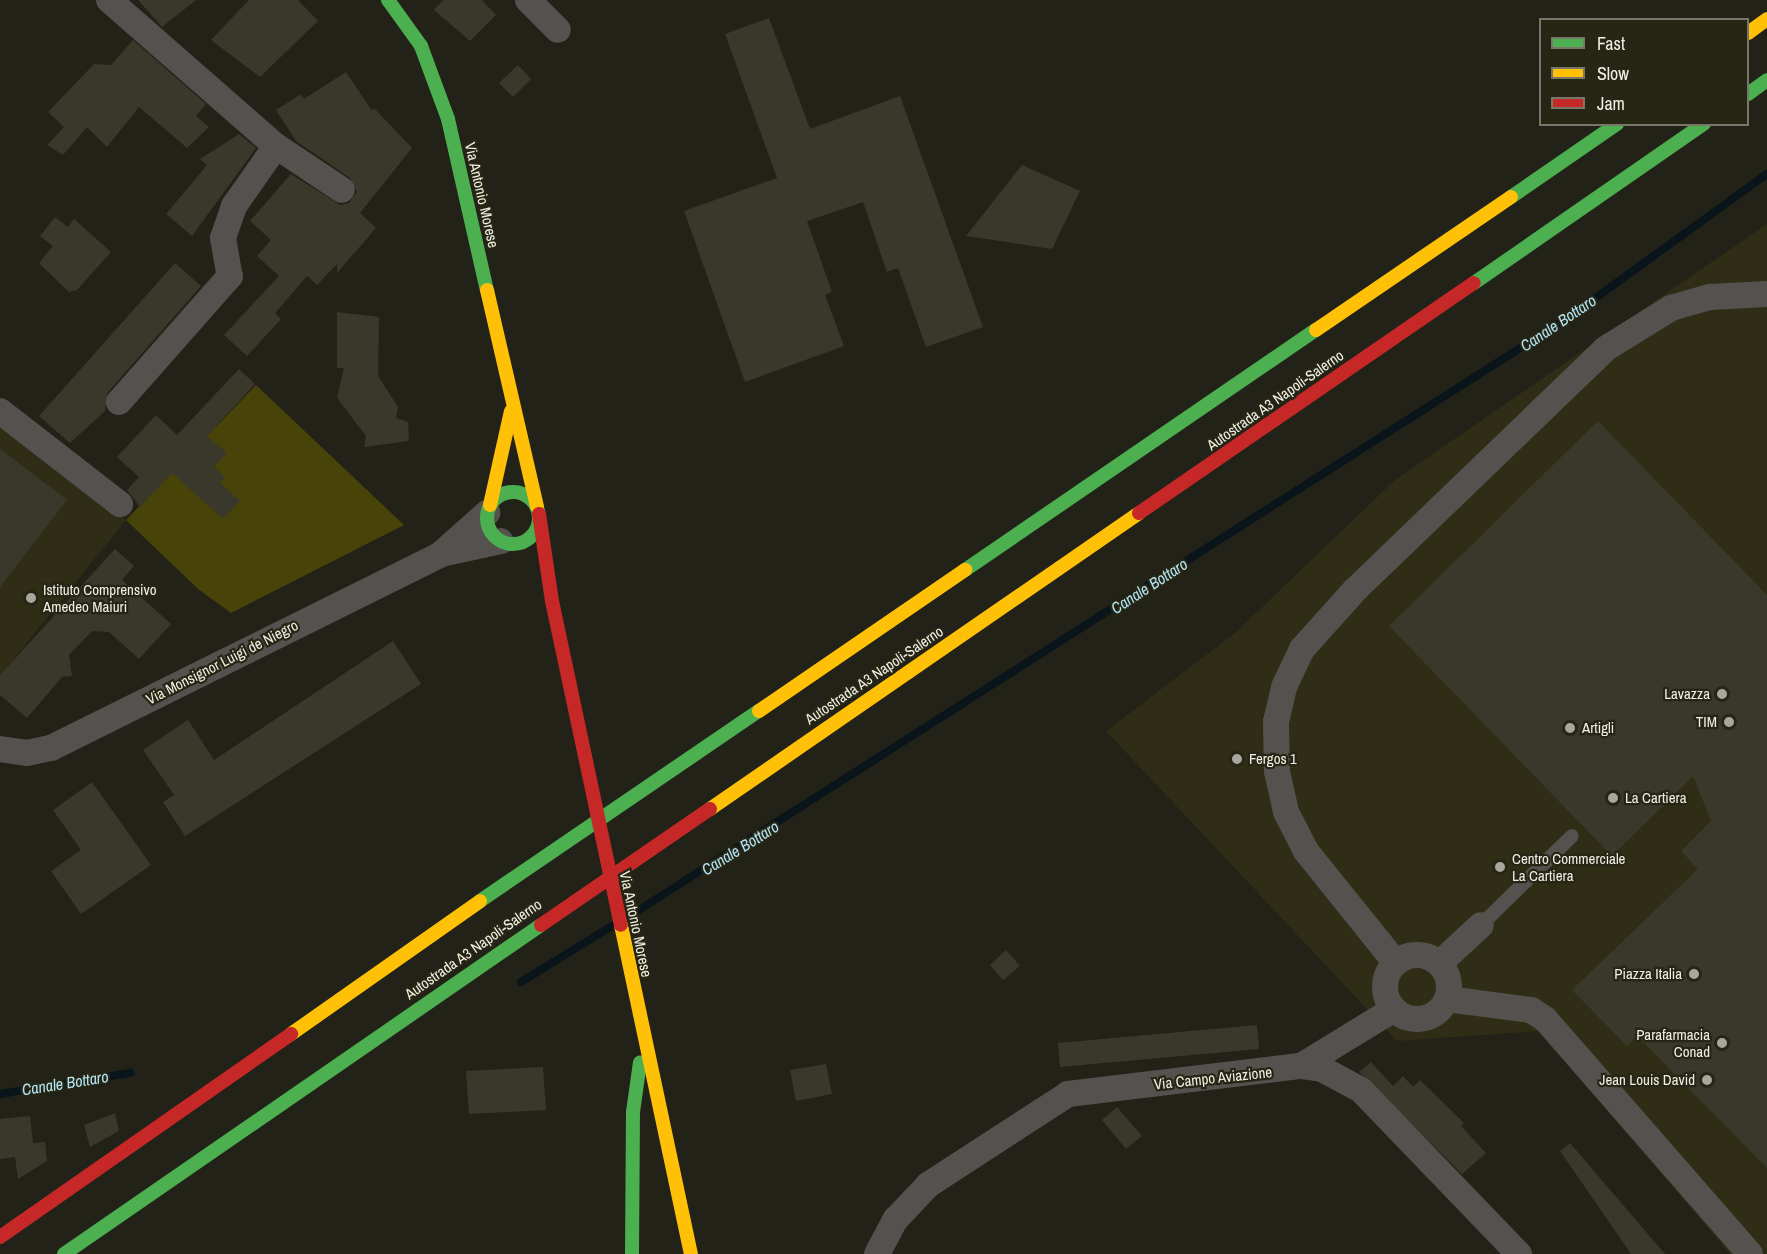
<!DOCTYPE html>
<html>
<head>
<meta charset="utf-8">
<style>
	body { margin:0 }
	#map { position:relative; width:1767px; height:1254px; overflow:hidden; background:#232218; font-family:"Archivo Narrow",sans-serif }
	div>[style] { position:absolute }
	.built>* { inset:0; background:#302d17 }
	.green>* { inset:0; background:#484308 }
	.stream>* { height:8px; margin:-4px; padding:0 4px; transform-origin:4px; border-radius:4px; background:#09151a }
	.building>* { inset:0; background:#3a382a }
	.lane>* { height:14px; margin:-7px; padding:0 7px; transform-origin:7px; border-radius:7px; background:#53524e }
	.street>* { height:26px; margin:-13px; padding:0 13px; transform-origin:13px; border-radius:13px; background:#53524e }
	.street>.ring { margin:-13px; padding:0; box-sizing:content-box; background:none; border:26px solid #53524e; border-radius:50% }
	.fast>* { height:14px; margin:-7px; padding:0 7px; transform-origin:7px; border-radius:7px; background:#4caf50 }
	.fast>.ring { margin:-7px; padding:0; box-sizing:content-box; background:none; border:14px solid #4caf50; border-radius:50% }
	.slow>* { height:14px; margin:-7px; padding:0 7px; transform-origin:7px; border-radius:7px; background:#ffc107 }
	.jam>* { height:14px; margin:-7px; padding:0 7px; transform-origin:7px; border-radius:7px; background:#c62828 }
	.dots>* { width:16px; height:16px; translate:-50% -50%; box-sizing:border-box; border:3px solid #272614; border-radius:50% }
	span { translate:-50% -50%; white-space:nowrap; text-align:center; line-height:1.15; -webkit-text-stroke:4.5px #272614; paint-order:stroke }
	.street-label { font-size:15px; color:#f0efe4 }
	.poi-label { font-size:15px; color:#f0efe4 }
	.left { translate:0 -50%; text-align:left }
	.right { translate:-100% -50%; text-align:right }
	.water-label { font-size:16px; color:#b2e4f7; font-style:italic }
	.legend { position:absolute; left:1539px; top:18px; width:210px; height:108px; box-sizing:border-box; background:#272614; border:2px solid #777667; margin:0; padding:8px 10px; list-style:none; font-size:18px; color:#f0efe4 }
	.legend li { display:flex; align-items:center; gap:12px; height:30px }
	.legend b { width:30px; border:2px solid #777667 }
</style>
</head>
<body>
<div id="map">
	<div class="built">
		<i style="clip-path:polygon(1767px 224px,1767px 1254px,1730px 1254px,1539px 1031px,1397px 1041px,1106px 731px,1234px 634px,1395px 480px)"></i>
		<i style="clip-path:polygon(0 426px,126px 520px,0 676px)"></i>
	</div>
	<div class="green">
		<i style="clip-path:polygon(256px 385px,404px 525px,231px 613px,198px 589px,126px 520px)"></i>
	</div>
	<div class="stream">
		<i style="left:628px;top:917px;width:1120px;rotate:-32.53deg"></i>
		<i style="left:1572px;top:315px;width:241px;rotate:-35.9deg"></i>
		<i style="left:521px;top:982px;width:107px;rotate:-31.6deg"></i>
		<i style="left:0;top:1094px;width:132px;rotate:-9.2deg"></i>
	</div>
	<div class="building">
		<i style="clip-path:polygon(138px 0,196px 0,162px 27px)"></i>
		<i style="clip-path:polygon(249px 0,298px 0,318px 21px,260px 77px,211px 40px)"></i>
		<i style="clip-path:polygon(443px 0,482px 0,496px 15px,470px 41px,434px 10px)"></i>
		<i style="clip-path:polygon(769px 18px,810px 129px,900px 96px,983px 327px,926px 347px,898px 268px,887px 272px,863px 202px,807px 221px,832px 292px,825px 295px,844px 346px,745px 382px,684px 211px,777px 178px,725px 34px)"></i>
		<i style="clip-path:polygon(133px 40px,206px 104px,196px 116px,209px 127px,187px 148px,139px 107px,107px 147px,87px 127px,63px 155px,47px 145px,64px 127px,48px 112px,94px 64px,111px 65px)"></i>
		<i style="clip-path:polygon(518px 65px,531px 79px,513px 97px,499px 83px)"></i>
		<i style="clip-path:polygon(346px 72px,372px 111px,374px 108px,412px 148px,360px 213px,376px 228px,337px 273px,337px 264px,317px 285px,307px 276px,275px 313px,281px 319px,247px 356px,224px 335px,279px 276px,257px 256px,271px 240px,250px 221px,291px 174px,340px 205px,349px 203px,357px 192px,350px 178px,296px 141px,276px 110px,301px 94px,304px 99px)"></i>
		<i style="clip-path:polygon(239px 134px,256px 148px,192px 236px,166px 214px,207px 165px,200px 159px)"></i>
		<i style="clip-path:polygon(1022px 165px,1080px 191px,1052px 249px,966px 236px)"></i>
		<i style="clip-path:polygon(55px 217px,68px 227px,74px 219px,111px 252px,77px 290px,69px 292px,39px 263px,53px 246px,40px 236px)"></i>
		<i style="clip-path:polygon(175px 263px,201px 286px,108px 392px,105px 411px,70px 443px,39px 416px)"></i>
		<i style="clip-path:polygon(337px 312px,379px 317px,378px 376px,398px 407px,396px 418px,408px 422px,409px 441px,364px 447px,366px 436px,337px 398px,344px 368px,337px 368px)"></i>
		<i style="clip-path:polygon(239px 369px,255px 384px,207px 436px,227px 453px,214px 467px,225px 477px,220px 483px,240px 501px,223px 519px,172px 473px,140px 507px,127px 490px,139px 477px,117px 457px,156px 415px,177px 435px)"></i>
		<i style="clip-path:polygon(1598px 421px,1767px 595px,1767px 1168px,1637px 1036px,1627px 1046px,1572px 990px,1698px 869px,1681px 851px,1711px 821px,1693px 776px,1612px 856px,1389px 626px)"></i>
		<i style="clip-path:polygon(0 449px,67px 500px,0 587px)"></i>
		<i style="clip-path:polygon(115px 549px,134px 566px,122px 580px,171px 624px,139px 659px,109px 632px,92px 631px,69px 655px,72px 676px,62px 677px,27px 718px,0 695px,0 675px)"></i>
		<i style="clip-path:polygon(393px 641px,421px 684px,185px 836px,163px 802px,174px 795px,143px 750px,188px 720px,214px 760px)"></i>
		<i style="clip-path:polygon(92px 782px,151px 865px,81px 914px,51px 871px,81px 850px,53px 810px)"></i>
		<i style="clip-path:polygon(1006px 950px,1020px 966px,1003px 980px,990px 965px)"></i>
		<i style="clip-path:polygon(1257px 1025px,1259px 1049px,1060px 1067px,1058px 1043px)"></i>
		<i style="clip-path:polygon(1371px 1062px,1393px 1086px,1403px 1076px,1413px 1087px,1420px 1080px,1464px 1123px,1461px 1126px,1486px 1153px,1462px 1174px,1359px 1072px)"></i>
		<i style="clip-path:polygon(826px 1064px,832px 1094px,796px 1101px,790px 1070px)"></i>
		<i style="clip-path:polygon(543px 1067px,546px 1110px,469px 1114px,466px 1071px)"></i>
		<i style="clip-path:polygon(1117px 1107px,1142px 1136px,1126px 1149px,1102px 1120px)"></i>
		<i style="clip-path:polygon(115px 1113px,119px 1131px,90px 1147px,84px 1125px)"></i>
		<i style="clip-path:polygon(30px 1116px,33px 1143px,45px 1142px,47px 1161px,18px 1179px,15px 1157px,0 1159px,0 1119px)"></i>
		<i style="clip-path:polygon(1570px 1143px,1665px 1254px,1631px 1254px,1560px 1151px)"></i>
	</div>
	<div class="lane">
		<i style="left:1481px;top:925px;width:127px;rotate:-44.4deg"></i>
	</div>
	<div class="street">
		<i style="left:109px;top:0;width:222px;rotate:41.2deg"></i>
		<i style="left:276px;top:146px;width:73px;rotate:125deg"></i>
		<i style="left:234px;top:206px;width:34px;rotate:109deg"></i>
		<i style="left:223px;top:238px;width:39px;rotate:80deg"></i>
		<i style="left:230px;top:276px;width:168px;rotate:131.4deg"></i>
		<i style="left:528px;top:0;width:42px;rotate:45deg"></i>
		<i style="left:276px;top:146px;width:79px;rotate:33.7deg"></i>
		<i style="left:0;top:411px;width:152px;rotate:37.8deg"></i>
		<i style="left:441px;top:554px;width:62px;rotate:-41.7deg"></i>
		<i style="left:0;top:749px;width:27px;rotate:8deg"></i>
		<i style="left:27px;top:753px;width:25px;rotate:-12deg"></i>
		<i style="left:51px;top:748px;width:436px;rotate:-26.4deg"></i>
		<i style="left:441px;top:554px;width:61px;rotate:-12.2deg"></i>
		<i class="ring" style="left:1385px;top:955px;width:38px;height:38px"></i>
		<i style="left:1396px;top:963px;width:144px;rotate:-128.8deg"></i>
		<i style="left:1306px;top:851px;width:44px;rotate:-117.1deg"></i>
		<i style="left:1286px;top:812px;width:42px;rotate:-102.4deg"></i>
		<i style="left:1277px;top:771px;width:49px;rotate:-91.2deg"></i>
		<i style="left:1276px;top:722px;width:36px;rotate:-77deg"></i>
		<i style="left:1284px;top:687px;width:42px;rotate:-64.7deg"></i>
		<i style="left:1302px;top:649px;width:79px;rotate:-48.1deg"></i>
		<i style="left:1355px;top:590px;width:347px;rotate:-43.9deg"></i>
		<i style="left:1605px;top:349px;width:78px;rotate:-31.8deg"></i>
		<i style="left:1671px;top:308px;width:41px;rotate:-15.8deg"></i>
		<i style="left:1710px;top:297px;width:57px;rotate:-3deg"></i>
		<i style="left:1439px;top:964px;width:57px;rotate:-42.9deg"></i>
		<i style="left:1447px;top:999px;width:85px;rotate:7.5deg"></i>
		<i style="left:1531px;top:1010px;width:17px;rotate:33deg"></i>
		<i style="left:1545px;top:1019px;width:312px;rotate:48.9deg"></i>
		<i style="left:1301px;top:1066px;width:109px;rotate:-31.5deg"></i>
		<i style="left:877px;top:1254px;width:40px;rotate:-62deg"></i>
		<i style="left:896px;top:1219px;width:47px;rotate:-46.7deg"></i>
		<i style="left:928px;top:1185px;width:167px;rotate:-33deg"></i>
		<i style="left:1068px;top:1094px;width:235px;rotate:-6.9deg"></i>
		<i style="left:1301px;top:1066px;width:21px;rotate:8deg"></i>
		<i style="left:1322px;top:1069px;width:44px;rotate:28.3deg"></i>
		<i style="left:1361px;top:1090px;width:228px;rotate:46.1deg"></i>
	</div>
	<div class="fast">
		<i style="left:388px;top:0;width:57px;rotate:54.3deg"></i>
		<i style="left:421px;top:46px;width:78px;rotate:69.7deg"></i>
		<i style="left:448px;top:119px;width:175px;rotate:77.2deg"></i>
		<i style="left:1748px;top:94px;width:24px;rotate:-36deg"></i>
		<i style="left:1511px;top:197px;width:129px;rotate:-34.6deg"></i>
		<i style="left:1474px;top:283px;width:280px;rotate:-34.7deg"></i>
		<i class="ring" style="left:487px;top:492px;width:38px;height:38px"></i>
		<i style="left:965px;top:570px;width:425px;rotate:-34.4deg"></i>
		<i style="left:480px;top:901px;width:338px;rotate:-34.3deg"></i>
		<i style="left:64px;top:1254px;width:579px;rotate:-34.6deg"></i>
		<i style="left:632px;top:1254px;width:142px;rotate:-89.6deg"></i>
		<i style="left:633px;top:1112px;width:50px;rotate:-82deg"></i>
	</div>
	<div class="slow">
		<i style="left:1748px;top:33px;width:24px;rotate:-36deg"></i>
		<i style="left:487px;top:290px;width:222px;rotate:77deg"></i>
		<i style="left:1316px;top:330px;width:236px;rotate:-34.3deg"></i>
		<i style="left:490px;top:505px;width:96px;rotate:-77.4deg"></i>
		<i style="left:759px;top:711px;width:250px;rotate:-34.4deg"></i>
		<i style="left:710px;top:809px;width:521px;rotate:-34.6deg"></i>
		<i style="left:621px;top:925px;width:336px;rotate:78deg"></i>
		<i style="left:291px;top:1034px;width:231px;rotate:-35.1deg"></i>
	</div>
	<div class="jam">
		<i style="left:1139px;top:513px;width:406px;rotate:-34.5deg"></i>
		<i style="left:539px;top:514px;width:88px;rotate:81.5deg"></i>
		<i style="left:552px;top:601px;width:331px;rotate:78deg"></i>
		<i style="left:541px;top:925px;width:205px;rotate:-34.5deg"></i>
		<i style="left:0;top:1237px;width:355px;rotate:-34.9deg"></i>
	</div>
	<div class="dots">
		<i style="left:31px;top:598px;background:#a8a79d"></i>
		<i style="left:1722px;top:694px;background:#a8a79d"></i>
		<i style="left:1729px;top:722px;background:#a8a79d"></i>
		<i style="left:1570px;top:728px;background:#a8a79d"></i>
		<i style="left:1237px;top:759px;background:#a8a79d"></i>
		<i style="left:1613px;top:798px;background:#a8a79d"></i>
		<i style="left:1500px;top:867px;background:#a8a79d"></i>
		<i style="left:1694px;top:974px;background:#a8a79d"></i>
		<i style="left:1722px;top:1043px;background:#a8a79d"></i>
		<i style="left:1707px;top:1080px;background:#a8a79d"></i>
	</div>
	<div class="street-label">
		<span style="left:482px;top:195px;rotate:77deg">Via Antonio Morese</span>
		<span style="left:1275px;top:400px;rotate:-35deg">Autostrada A3 Napoli-Salerno</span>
		<span style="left:222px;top:662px;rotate:-27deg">Via Monsignor Luigi de Niegro</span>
		<span style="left:874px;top:675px;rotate:-34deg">Autostrada A3 Napoli-Salerno</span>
		<span style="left:636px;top:924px;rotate:78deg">Via Antonio Morese</span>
		<span style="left:473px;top:949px;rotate:-35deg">Autostrada A3 Napoli-Salerno</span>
		<span style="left:1213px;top:1078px;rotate:-6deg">Via Campo Aviazione</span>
	</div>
	<div class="poi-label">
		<span class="left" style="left:43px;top:598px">Istituto Comprensivo<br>Amedeo Maiuri</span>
		<span class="right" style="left:1710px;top:694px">Lavazza</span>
		<span class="right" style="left:1717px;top:722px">TIM</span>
		<span class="left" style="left:1582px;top:728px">Artigli</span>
		<span class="left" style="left:1249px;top:759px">Fergos 1</span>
		<span class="left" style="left:1625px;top:798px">La Cartiera</span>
		<span class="left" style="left:1512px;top:867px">Centro Commerciale<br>La Cartiera</span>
		<span class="right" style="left:1682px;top:974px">Piazza Italia</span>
		<span class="right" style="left:1710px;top:1043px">Parafarmacia<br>Conad</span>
		<span class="right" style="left:1695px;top:1080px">Jean Louis David</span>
	</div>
	<div class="water-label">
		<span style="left:1558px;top:323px;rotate:-34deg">Canale Bottaro</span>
		<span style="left:1149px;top:586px;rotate:-33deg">Canale Bottaro</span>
		<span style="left:740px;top:848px;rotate:-32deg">Canale Bottaro</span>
		<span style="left:65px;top:1083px;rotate:-9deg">Canale Bottaro</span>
	</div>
	<ul class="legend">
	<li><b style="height:8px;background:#4caf50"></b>Fast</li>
	<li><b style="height:8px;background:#ffc107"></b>Slow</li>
	<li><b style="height:8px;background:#c62828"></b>Jam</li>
	</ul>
</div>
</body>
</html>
